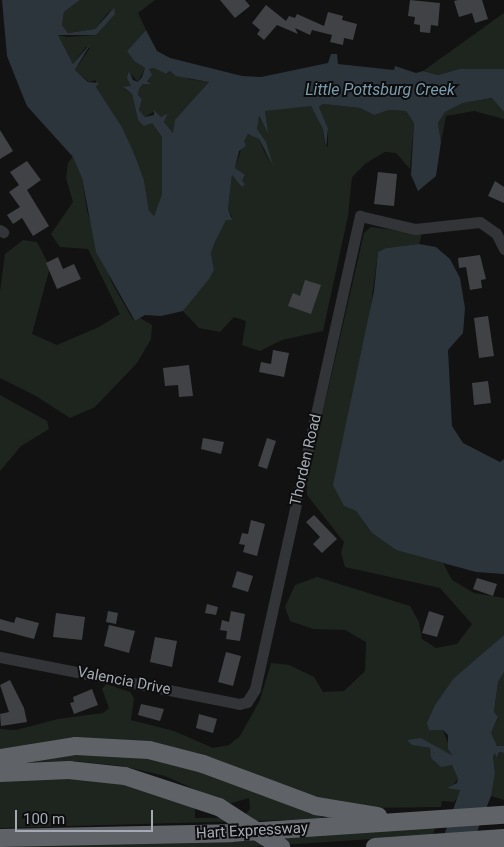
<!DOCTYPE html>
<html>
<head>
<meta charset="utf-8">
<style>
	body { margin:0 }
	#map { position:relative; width:504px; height:847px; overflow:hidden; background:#121213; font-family:Roboto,sans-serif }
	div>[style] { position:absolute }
	.green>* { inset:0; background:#1e251e }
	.water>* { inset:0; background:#2c353b }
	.building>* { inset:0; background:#414246 }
	.minor>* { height:11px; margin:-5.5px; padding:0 5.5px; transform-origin:5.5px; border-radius:5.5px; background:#333438 }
	.highway>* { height:18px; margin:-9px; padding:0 9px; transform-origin:9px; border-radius:9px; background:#5f6368 }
	.highway-bridge>* { height:18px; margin:-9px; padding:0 9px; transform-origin:9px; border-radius:9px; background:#5f6368 }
	span { translate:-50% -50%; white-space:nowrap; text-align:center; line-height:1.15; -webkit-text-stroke:4px #0d0d0e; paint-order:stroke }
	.street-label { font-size:15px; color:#a4aab3 }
	.water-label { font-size:16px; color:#7c9bad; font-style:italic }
	.scale { position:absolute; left:15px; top:810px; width:138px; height:22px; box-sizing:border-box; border:2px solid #a4aab3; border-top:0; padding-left:6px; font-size:15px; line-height:18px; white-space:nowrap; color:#a4aab3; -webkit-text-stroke:4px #0d0d0e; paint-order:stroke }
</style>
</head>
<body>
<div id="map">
	<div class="green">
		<i style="clip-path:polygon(80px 0,155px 0,138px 13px,146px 30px,127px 51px,134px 61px,145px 68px,138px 82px,129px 72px,132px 86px,124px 89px,132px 94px,138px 120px,152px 123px,162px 137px,162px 194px,154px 216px,149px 212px,144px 180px,122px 127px,96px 87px,96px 80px,89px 82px,75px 70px,90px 48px,86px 47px,73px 64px,58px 35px,67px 37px,96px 35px,111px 9px,95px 29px,68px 33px,62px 25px,64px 12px)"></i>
		<i style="clip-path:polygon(504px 13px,504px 69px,459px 69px,438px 75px,423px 71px)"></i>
		<i style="clip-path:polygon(154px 68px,166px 74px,170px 71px,189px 79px,209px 82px,179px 118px,173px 133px,164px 122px,168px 113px,161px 117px,155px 111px,145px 117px,139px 110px,142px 99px,138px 95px,139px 89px,143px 84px,150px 82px,147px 81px,149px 69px)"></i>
		<i style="clip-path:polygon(493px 98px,504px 112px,504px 119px,474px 111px,446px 116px,441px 142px,438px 123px,445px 112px,463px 103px)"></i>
		<i style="clip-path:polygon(323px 104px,360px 108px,374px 115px,389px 110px,406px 111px,414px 123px,410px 169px,396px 153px,385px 152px,366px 163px,352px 177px,348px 216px,323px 331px,282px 340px,260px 351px,242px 345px,246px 321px,234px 317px,220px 332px,199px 328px,183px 311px,214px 270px,211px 253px,215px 242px,226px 219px,232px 217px,228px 209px,232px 175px,240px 184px,245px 176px,235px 168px,246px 135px,253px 134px,259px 139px,270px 165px,257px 129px,258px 116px,267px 130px,265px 111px,306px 105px,311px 106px,315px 113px,323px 129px,325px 147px,328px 146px,328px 128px,319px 107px)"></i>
		<i style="clip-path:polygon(73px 156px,82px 178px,87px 211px,111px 281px,132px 318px,135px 321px,140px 318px,152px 325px,151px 339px,137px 363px,95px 407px,70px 418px,36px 396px,0 378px,0 292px,5px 254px,23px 240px,37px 242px,50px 267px,32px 334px,57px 345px,99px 327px,120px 314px,88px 249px,60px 247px,51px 234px,73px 202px,66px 178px,68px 163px)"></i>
		<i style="clip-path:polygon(371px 227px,422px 234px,419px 244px,386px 248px,378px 252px,344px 506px,356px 511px,372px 533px,396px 550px,443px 563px,452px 580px,474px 593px,504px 598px,504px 635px,454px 678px,429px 730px,443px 730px,453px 756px,451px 758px,421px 738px,414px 745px,430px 748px,452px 765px,458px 779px,453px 785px,460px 790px,457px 798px,454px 802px,442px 801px,441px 807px,368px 808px,333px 803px,178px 750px,0 751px,0 729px,16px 730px,58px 719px,103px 713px,109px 708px,102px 689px,106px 684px,130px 692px,134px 698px,131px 720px,174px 731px,213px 748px,229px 745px,240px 736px,260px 700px,271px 663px,289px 665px,314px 677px,323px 692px,344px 691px,365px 671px,366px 642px,345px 630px,313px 629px,290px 621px,285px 607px,295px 585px,317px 577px,410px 606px,419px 622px,422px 639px,436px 648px,457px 644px,472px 624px,440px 588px,345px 567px,341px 553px,344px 542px,307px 495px,307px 481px,364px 233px)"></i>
		<i style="clip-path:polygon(0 395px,47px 421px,49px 429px,21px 446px,0 471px)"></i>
		<i style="clip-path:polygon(504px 672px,504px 746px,501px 748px,493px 742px,491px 733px,498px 718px,494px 713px,498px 682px)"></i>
		<i style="clip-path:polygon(499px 752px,504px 753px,504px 800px,491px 796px,490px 791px,495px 771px,493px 757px,495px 753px,498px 758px)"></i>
		<i style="clip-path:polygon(59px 754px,159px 755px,321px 815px,322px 819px,0 828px,0 782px,21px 779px,78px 778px,131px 786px,195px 804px,195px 818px,234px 818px,245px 815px,250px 809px,249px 798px,228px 804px,165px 776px,122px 766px,74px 761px,37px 762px,37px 758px)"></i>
		<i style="clip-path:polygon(435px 828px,433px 835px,249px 847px,0 847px)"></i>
	</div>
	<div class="water">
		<i style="clip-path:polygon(evenodd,2px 0,80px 0,64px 12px,62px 25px,68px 33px,95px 29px,114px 8px,115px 14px,96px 35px,58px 35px,73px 64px,91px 43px,75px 70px,88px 82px,99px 83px,96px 87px,122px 127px,135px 156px,144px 180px,149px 211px,154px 216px,162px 194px,162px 137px,152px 123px,144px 126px,138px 120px,132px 94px,123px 87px,131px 86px,127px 78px,129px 71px,133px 80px,138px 82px,142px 77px,145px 68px,134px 61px,127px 51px,146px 30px,157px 51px,170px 58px,242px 76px,261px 77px,328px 63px,331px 54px,337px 54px,338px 64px,394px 70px,395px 66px,416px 73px,423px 71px,438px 75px,459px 69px,504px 69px,504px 112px,492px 98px,463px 103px,445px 112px,438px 123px,441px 142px,436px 176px,418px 191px,411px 175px,414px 123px,406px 111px,389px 110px,374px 115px,360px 108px,323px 104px,319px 107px,328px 128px,326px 149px,323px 129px,311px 106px,265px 111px,268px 133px,259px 116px,257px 129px,266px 142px,273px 165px,259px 139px,248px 134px,244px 141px,246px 146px,239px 151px,235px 168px,245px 175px,242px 181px,245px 184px,242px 187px,232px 175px,228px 209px,232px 220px,226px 220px,215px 242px,211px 253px,214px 270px,209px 279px,183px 311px,161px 316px,145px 315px,135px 321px,96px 252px,82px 178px,73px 157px,27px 106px,20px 89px,7px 56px,2px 0,154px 68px,166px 74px,170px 71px,176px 76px,209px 82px,175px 120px,173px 133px,164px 122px,168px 113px,161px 117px,154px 110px,154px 115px,145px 117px,139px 110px,142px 99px,138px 95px,139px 89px,143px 84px,151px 84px,147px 81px,152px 75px,149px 69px,154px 68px)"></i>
		<i style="clip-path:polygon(419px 244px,436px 247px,450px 259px,460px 278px,465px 308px,463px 333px,448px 350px,452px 426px,463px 443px,500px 462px,504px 459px,504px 574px,476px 572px,396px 550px,372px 533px,356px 511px,344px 506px,333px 485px,374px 291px,378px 252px,386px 248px)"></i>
		<i style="clip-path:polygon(504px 635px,504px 672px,498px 682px,494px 712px,498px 717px,491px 733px,497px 746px,504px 746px,504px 753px,499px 752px,497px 758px,495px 753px,493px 757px,495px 772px,491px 796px,471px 847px,440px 847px,460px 790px,447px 788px,457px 783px,458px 779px,452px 765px,441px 767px,431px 758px,430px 748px,412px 745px,407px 740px,421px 738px,453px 756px,448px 749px,448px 735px,443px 730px,429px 730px,427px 723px,435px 705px,454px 678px)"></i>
	</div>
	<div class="building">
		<i style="clip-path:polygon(220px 0,245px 0,250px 6px,235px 18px)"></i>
		<i style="clip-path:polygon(410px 0,440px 3px,438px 26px,431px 25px,430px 33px,420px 32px,420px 25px,414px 24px,415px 17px,408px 16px)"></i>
		<i style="clip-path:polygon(458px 0,482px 0,488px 19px,475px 23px,472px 13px,459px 17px,454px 1px)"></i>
		<i style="clip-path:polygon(266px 5px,286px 21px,289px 16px,295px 18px,297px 14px,324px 26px,328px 12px,343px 16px,342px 20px,357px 24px,353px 40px,344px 38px,343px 45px,330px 42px,332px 35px,312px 30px,310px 35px,295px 28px,298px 34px,277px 25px,264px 40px,257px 34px,260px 30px,252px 23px)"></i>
		<i style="clip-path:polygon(0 130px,13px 151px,0 159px)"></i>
		<i style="clip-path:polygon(27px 161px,41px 180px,27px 190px,49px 226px,33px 236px,22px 218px,13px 224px,7px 215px,20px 207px,9px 192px,19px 185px,10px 172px)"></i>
		<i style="clip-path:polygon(378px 172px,397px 174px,394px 206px,374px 204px)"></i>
		<i style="clip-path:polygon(495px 181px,504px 187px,504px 203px,488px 196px)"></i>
		<i style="clip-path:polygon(480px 255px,486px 279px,481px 280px,482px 288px,470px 290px,466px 267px,459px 268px,458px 258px)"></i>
		<i style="clip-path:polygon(58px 257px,63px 269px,74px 264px,81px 279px,57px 289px,46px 263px)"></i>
		<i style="clip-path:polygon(305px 280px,321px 285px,311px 314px,288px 306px,293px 293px,300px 296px)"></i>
		<i style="clip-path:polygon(488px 316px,494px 356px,479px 358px,474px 318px)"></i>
		<i style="clip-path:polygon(273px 350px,289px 353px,284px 377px,259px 372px,261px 362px,271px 364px)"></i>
		<i style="clip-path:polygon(189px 365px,193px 396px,179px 397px,178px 385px,165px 386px,163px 368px)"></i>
		<i style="clip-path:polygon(488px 381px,491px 403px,474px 405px,472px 383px)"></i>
		<i style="clip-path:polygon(203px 438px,224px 442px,221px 454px,201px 449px)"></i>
		<i style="clip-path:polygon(267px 438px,276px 441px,267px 469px,258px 466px)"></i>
		<i style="clip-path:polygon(314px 515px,337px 539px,322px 553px,313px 544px,320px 537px,306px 522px)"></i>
		<i style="clip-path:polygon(251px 520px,265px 524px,257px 556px,243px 552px,245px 545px,239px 544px,242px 533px,248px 534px)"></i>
		<i style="clip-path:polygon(237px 571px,253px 576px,248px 592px,232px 587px)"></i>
		<i style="clip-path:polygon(477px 578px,497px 584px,493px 596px,473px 589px)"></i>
		<i style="clip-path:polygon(207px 604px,218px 607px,216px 615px,205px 613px)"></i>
		<i style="clip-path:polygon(108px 611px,118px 613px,116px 624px,106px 622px)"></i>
		<i style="clip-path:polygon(231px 611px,245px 614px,240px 641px,226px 639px,227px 631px,220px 630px,222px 620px,229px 622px)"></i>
		<i style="clip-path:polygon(429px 611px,444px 616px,437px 637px,422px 633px)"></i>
		<i style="clip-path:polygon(56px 613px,85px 617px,82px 640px,53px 637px)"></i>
		<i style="clip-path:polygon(16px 617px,39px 623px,34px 639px,0 630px,0 619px,14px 623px)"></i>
		<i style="clip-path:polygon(109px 625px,135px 631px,129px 653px,104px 646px)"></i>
		<i style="clip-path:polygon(155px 637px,177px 641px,172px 667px,150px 662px)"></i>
		<i style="clip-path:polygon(226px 652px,241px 656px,233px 686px,218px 682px)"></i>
		<i style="clip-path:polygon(10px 680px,24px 708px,27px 722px,1px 726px,0 714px,9px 712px,0 685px)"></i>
		<i style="clip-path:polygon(92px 689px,98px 705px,74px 714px,70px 703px,74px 702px,73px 697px)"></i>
		<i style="clip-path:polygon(141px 704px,164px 709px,160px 721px,138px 715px)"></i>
		<i style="clip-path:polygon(199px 714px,217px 719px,213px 733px,196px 728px)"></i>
	</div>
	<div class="minor">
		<i style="left:0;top:230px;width:4px;rotate:34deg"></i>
		<i style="left:0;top:657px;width:244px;rotate:11.1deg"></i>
		<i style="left:239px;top:704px;width:8px;rotate:-14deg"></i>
		<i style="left:247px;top:702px;width:15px;rotate:-58deg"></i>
		<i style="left:255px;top:689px;width:485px;rotate:-77.5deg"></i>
		<i style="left:360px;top:216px;width:57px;rotate:13.3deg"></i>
		<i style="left:415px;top:229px;width:65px;rotate:-6.1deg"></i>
		<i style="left:480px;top:222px;width:19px;rotate:35deg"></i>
		<i style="left:496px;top:233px;width:18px;rotate:63deg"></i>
	</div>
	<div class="highway">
		<i style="left:0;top:758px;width:77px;rotate:-9deg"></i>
		<i style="left:76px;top:746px;width:73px;rotate:3.1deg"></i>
		<i style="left:149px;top:750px;width:56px;rotate:14.5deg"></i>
		<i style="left:203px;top:764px;width:121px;rotate:20.4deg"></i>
		<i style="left:316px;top:806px;width:63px;rotate:9.2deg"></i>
		<i style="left:0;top:773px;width:69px;rotate:-2.5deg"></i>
		<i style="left:69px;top:770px;width:56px;rotate:6.1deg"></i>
		<i style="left:125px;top:776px;width:99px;rotate:18.3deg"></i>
		<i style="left:0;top:838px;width:230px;rotate:-1.2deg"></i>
		<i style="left:230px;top:833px;width:275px;rotate:-3.8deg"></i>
		<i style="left:375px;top:847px;width:129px;rotate:-4deg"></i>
	</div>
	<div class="highway-bridge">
		<i style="left:219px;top:807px;width:74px;rotate:32.8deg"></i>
	</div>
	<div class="street-label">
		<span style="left:306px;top:460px;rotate:-77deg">Thorden Road</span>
		<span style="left:124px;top:681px;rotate:11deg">Valencia Drive</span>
		<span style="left:252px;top:831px;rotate:-3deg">Hart Expressway</span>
	</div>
	<div class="water-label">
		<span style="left:380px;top:90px">Little Pottsburg Creek</span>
	</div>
	<div class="scale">100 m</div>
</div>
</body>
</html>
